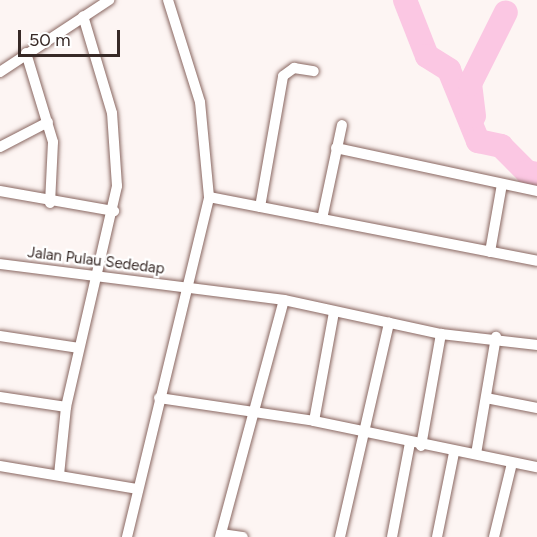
<!DOCTYPE html>
<html>
<head>
<meta charset="utf-8">
<style>
	body { margin:0 }
	#map { position:relative; width:537px; height:537px; overflow:hidden; background:#fdf5f3; font-family:Figtree,sans-serif }
	div>[style] { position:absolute }
	.river>* { height:24px; margin:-12px; padding:0 12px; transform-origin:12px; border-radius:12px; background:#fbc7e3 }
	.roads { filter:drop-shadow(0 0 2px #896761) drop-shadow(0 0 2px #896761) }
	.minor>* { height:10px; margin:-5px; padding:0 5px; transform-origin:5px; border-radius:5px; background:#fff }
	span { translate:-50% -50%; white-space:nowrap; text-align:center; line-height:1.15; -webkit-text-stroke:4.5px #fff; paint-order:stroke }
	.street-label { font-size:15px; color:#372926 }
	.scale { position:absolute; left:18px; top:30px; width:102px; height:27px; box-sizing:border-box; border:3px solid #372926; border-top:0; padding-left:8px; font-size:18px; line-height:21px; white-space:nowrap; color:#372926; -webkit-text-stroke:4px #fff; paint-order:stroke }
</style>
</head>
<body>
<div id="map">
	<div class="river">
		<i style="left:405px;top:0;width:60px;rotate:68.6deg"></i>
		<i style="left:427px;top:56px;width:26px;rotate:32deg"></i>
		<i style="left:449px;top:70px;width:77px;rotate:67.8deg"></i>
		<i style="left:478px;top:141px;width:24px;rotate:12deg"></i>
		<i style="left:501px;top:146px;width:37px;rotate:45deg"></i>
		<i style="left:527px;top:172px;width:10px;rotate:11deg"></i>
		<i style="left:474px;top:116px;width:32px;rotate:-97deg"></i>
		<i style="left:470px;top:84px;width:80px;rotate:-63.4deg"></i>
	</div>
	<div class="roads">
		<div class="minor">
			<i style="left:26px;top:53px;width:93px;rotate:73.1deg"></i>
			<i style="left:53px;top:142px;width:61px;rotate:92.8deg"></i>
			<i style="left:0;top:72px;width:131px;rotate:-33.4deg"></i>
			<i style="left:0;top:147px;width:54px;rotate:-27.5deg"></i>
			<i style="left:336px;top:148px;width:206px;rotate:12.1deg"></i>
			<i style="left:0;top:191px;width:116px;rotate:10deg"></i>
			<i style="left:209px;top:197px;width:334px;rotate:11deg"></i>
			<i style="left:260px;top:207px;width:133px;rotate:-80deg"></i>
			<i style="left:283px;top:76px;width:14px;rotate:-36deg"></i>
			<i style="left:294px;top:68px;width:20px;rotate:9deg"></i>
			<i style="left:322px;top:219px;width:96px;rotate:-78deg"></i>
			<i style="left:490px;top:252px;width:69px;rotate:-80deg"></i>
			<i style="left:0;top:264px;width:286px;rotate:7.2deg"></i>
			<i style="left:284px;top:300px;width:161px;rotate:12.2deg"></i>
			<i style="left:441px;top:334px;width:97px;rotate:6.5deg"></i>
			<i style="left:0;top:336px;width:80px;rotate:8.6deg"></i>
			<i style="left:0;top:397px;width:67px;rotate:8.6deg"></i>
			<i style="left:159px;top:398px;width:157px;rotate:8.4deg"></i>
			<i style="left:314px;top:421px;width:228px;rotate:11.7deg"></i>
			<i style="left:486px;top:398px;width:52px;rotate:11.1deg"></i>
			<i style="left:314px;top:421px;width:111px;rotate:-79.6deg"></i>
			<i style="left:421px;top:446px;width:114px;rotate:-79.9deg"></i>
			<i style="left:476px;top:454px;width:119px;rotate:-80.3deg"></i>
			<i style="left:0;top:466px;width:140px;rotate:9.5deg"></i>
			<i style="left:59px;top:475px;width:68px;rotate:-84.1deg"></i>
			<i style="left:66px;top:407px;width:227px;rotate:-77deg"></i>
			<i style="left:117px;top:186px;width:73px;rotate:-93.9deg"></i>
			<i style="left:112px;top:113px;width:101px;rotate:-106.6deg"></i>
			<i style="left:221px;top:534px;width:22px;rotate:8deg"></i>
			<i style="left:127px;top:537px;width:350px;rotate:-76.4deg"></i>
			<i style="left:209px;top:197px;width:95px;rotate:-95.4deg"></i>
			<i style="left:200px;top:102px;width:107px;rotate:-107.4deg"></i>
			<i style="left:220px;top:537px;width:245px;rotate:-74.9deg"></i>
			<i style="left:340px;top:537px;width:220px;rotate:-77.1deg"></i>
			<i style="left:392px;top:537px;width:96px;rotate:-79.2deg"></i>
			<i style="left:437px;top:537px;width:86px;rotate:-78.6deg"></i>
			<i style="left:494px;top:537px;width:76px;rotate:-76.3deg"></i>
		</div>
	</div>
	<div class="street-label">
		<span style="left:96px;top:261px;rotate:7deg">Jalan Pulau Sededap</span>
	</div>
	<div class="scale">50 m</div>
</div>
</body>
</html>
